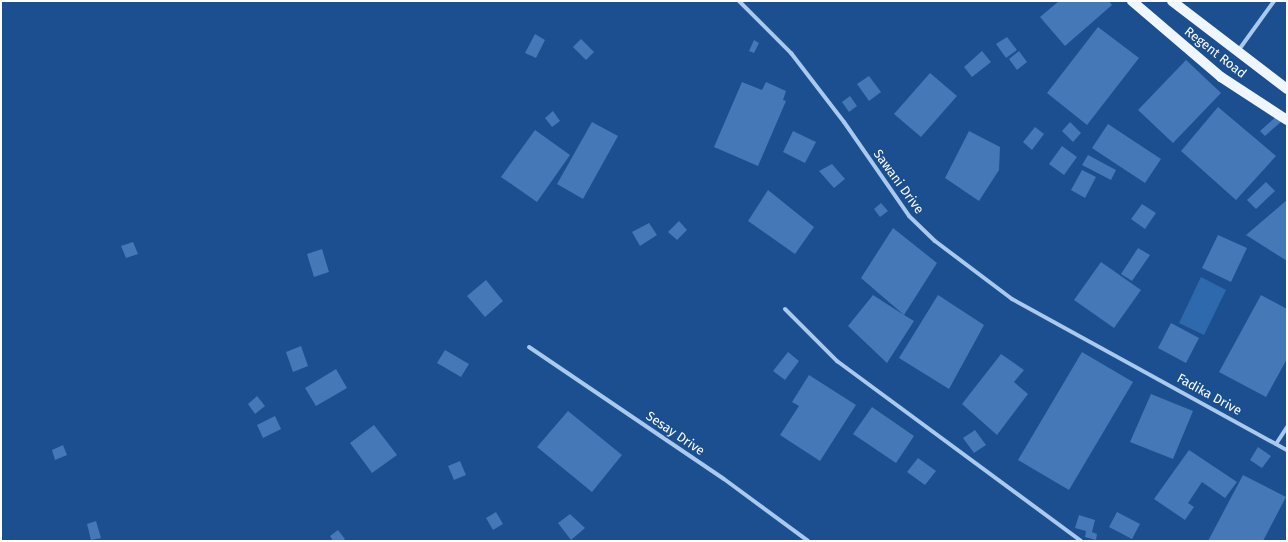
<!DOCTYPE html>
<html>
<head>
<meta charset="utf-8">
<style>
	body { margin:0 }
	#map { position:relative; width:1288px; height:542px; overflow:hidden; background:#1b4f8f; font-family:"Fira Sans",sans-serif }
	div>[style] { position:absolute }
	.green>* { inset:0; background:#2e69ad }
	.building>* { inset:0; background:#4478b7 }
	.street>* { height:4px; margin:-2px; padding:0 2px; transform-origin:2px; border-radius:2px; background:#a9c9ee }
	.primary>* { height:10px; margin:-5px; padding:0 5px; transform-origin:5px; border-radius:5px; background:#f0f6ff }
	span { translate:-50% -50%; white-space:nowrap; text-align:center; line-height:1.15; -webkit-text-stroke:3px #1b4f8f; paint-order:stroke }
	.street-label { font-size:13px; color:#fff }
	.frame { position:absolute; inset:0; border:2px solid #fff; pointer-events:none }
</style>
</head>
<body>
<div id="map">
	<div class="green">
		<i style="clip-path:polygon(1201px 277px,1226px 290px,1204px 335px,1179px 323px)"></i>
	</div>
	<div class="building">
		<i style="clip-path:polygon(1059px 1px,1109px 1px,1112px 5px,1065px 46px,1040px 17px)"></i>
		<i style="clip-path:polygon(1098px 27px,1139px 58px,1087px 125px,1047px 93px)"></i>
		<i style="clip-path:polygon(535px 34px,545px 40px,536px 58px,525px 53px)"></i>
		<i style="clip-path:polygon(1007px 37px,1017px 50px,1006px 58px,996px 44px)"></i>
		<i style="clip-path:polygon(581px 39px,594px 52px,586px 60px,573px 47px)"></i>
		<i style="clip-path:polygon(754px 40px,759px 43px,754px 53px,749px 51px)"></i>
		<i style="clip-path:polygon(982px 51px,991px 62px,972px 77px,964px 67px)"></i>
		<i style="clip-path:polygon(1019px 51px,1027px 62px,1017px 70px,1009px 59px)"></i>
		<i style="clip-path:polygon(1186px 60px,1221px 93px,1173px 143px,1138px 110px)"></i>
		<i style="clip-path:polygon(930px 73px,957px 96px,921px 137px,894px 114px)"></i>
		<i style="clip-path:polygon(869px 76px,881px 92px,869px 101px,857px 84px)"></i>
		<i style="clip-path:polygon(742px 82px,762px 90px,766px 82px,786px 91px,783px 100px,786px 101px,758px 166px,714px 147px)"></i>
		<i style="clip-path:polygon(850px 96px,857px 106px,849px 112px,842px 102px)"></i>
		<i style="clip-path:polygon(1218px 107px,1276px 156px,1236px 200px,1181px 151px)"></i>
		<i style="clip-path:polygon(553px 111px,560px 121px,552px 127px,545px 118px)"></i>
		<i style="clip-path:polygon(1278px 115px,1283px 120px,1265px 136px,1260px 131px)"></i>
		<i style="clip-path:polygon(592px 122px,618px 136px,583px 199px,557px 184px)"></i>
		<i style="clip-path:polygon(1070px 122px,1081px 133px,1073px 142px,1062px 131px)"></i>
		<i style="clip-path:polygon(1108px 124px,1161px 159px,1145px 183px,1092px 148px)"></i>
		<i style="clip-path:polygon(1035px 127px,1044px 134px,1032px 150px,1023px 142px)"></i>
		<i style="clip-path:polygon(535px 130px,570px 155px,537px 202px,501px 177px)"></i>
		<i style="clip-path:polygon(793px 131px,816px 142px,805px 163px,783px 152px)"></i>
		<i style="clip-path:polygon(969px 131px,1000px 147px,999px 170px,979px 201px,945px 178px)"></i>
		<i style="clip-path:polygon(1062px 146px,1077px 157px,1064px 175px,1049px 164px)"></i>
		<i style="clip-path:polygon(1088px 155px,1116px 170px,1111px 180px,1082px 165px)"></i>
		<i style="clip-path:polygon(832px 164px,845px 179px,834px 188px,819px 171px)"></i>
		<i style="clip-path:polygon(1082px 170px,1096px 177px,1085px 198px,1071px 190px)"></i>
		<i style="clip-path:polygon(1266px 182px,1275px 191px,1256px 209px,1247px 200px)"></i>
		<i style="clip-path:polygon(768px 190px,814px 227px,795px 254px,748px 221px)"></i>
		<i style="clip-path:polygon(1287px 200px,1287px 261px,1246px 235px)"></i>
		<i style="clip-path:polygon(881px 203px,888px 211px,880px 217px,874px 209px)"></i>
		<i style="clip-path:polygon(1142px 204px,1156px 213px,1145px 229px,1131px 219px)"></i>
		<i style="clip-path:polygon(679px 221px,687px 230px,677px 240px,668px 232px)"></i>
		<i style="clip-path:polygon(649px 223px,657px 235px,640px 246px,632px 232px)"></i>
		<i style="clip-path:polygon(893px 228px,937px 263px,904px 315px,914px 321px,887px 363px,848px 326px,873px 295px,904px 315px,861px 278px)"></i>
		<i style="clip-path:polygon(1218px 235px,1247px 248px,1231px 282px,1202px 268px)"></i>
		<i style="clip-path:polygon(133px 242px,138px 254px,126px 258px,121px 246px)"></i>
		<i style="clip-path:polygon(1138px 248px,1150px 255px,1132px 281px,1121px 274px)"></i>
		<i style="clip-path:polygon(322px 249px,329px 272px,314px 277px,307px 254px)"></i>
		<i style="clip-path:polygon(1101px 262px,1141px 290px,1114px 328px,1074px 300px)"></i>
		<i style="clip-path:polygon(486px 280px,503px 301px,485px 317px,467px 296px)"></i>
		<i style="clip-path:polygon(938px 295px,984px 325px,949px 389px,899px 358px)"></i>
		<i style="clip-path:polygon(1261px 295px,1287px 309px,1287px 359px,1266px 397px,1219px 372px)"></i>
		<i style="clip-path:polygon(1171px 323px,1199px 338px,1186px 363px,1158px 348px)"></i>
		<i style="clip-path:polygon(301px 346px,308px 366px,293px 372px,286px 352px)"></i>
		<i style="clip-path:polygon(445px 350px,469px 364px,461px 377px,437px 363px)"></i>
		<i style="clip-path:polygon(788px 352px,799px 361px,785px 380px,773px 371px)"></i>
		<i style="clip-path:polygon(1082px 352px,1133px 382px,1069px 490px,1018px 460px)"></i>
		<i style="clip-path:polygon(1001px 354px,1024px 370px,1014px 382px,1028px 394px,997px 435px,962px 404px)"></i>
		<i style="clip-path:polygon(336px 369px,347px 388px,316px 406px,305px 388px)"></i>
		<i style="clip-path:polygon(809px 375px,856px 405px,820px 461px,780px 435px,799px 406px,792px 402px)"></i>
		<i style="clip-path:polygon(1151px 394px,1193px 411px,1173px 459px,1130px 442px)"></i>
		<i style="clip-path:polygon(257px 396px,265px 406px,255px 414px,248px 404px)"></i>
		<i style="clip-path:polygon(872px 407px,914px 436px,896px 463px,853px 434px)"></i>
		<i style="clip-path:polygon(568px 411px,622px 455px,592px 492px,537px 447px)"></i>
		<i style="clip-path:polygon(275px 416px,281px 429px,263px 438px,257px 425px)"></i>
		<i style="clip-path:polygon(374px 425px,397px 455px,372px 473px,350px 443px)"></i>
		<i style="clip-path:polygon(975px 430px,986px 445px,974px 453px,963px 438px)"></i>
		<i style="clip-path:polygon(63px 445px,67px 455px,55px 460px,52px 450px)"></i>
		<i style="clip-path:polygon(1258px 447px,1271px 456px,1262px 468px,1250px 460px)"></i>
		<i style="clip-path:polygon(1189px 450px,1237px 482px,1225px 498px,1202px 482px,1188px 503px,1194px 507px,1185px 520px,1154px 499px)"></i>
		<i style="clip-path:polygon(918px 458px,936px 471px,925px 485px,907px 472px)"></i>
		<i style="clip-path:polygon(460px 461px,466px 475px,454px 480px,448px 466px)"></i>
		<i style="clip-path:polygon(1243px 475px,1286px 497px,1263px 541px,1208px 541px)"></i>
		<i style="clip-path:polygon(496px 512px,503px 524px,493px 530px,486px 518px)"></i>
		<i style="clip-path:polygon(1117px 512px,1140px 524px,1132px 539px,1109px 527px)"></i>
		<i style="clip-path:polygon(570px 514px,585px 528px,571px 540px,558px 523px)"></i>
		<i style="clip-path:polygon(1079px 515px,1095px 520px,1092px 532px,1097px 534px,1096px 540px,1085px 537px,1086px 531px,1075px 528px)"></i>
		<i style="clip-path:polygon(96px 521px,101px 538px,91px 540px,87px 524px)"></i>
		<i style="clip-path:polygon(338px 530px,345px 539px,343px 541px,333px 541px,330px 536px)"></i>
	</div>
	<div class="street">
		<i style="left:739px;top:1px;width:74px;rotate:45deg"></i>
		<i style="left:791px;top:53px;width:87px;rotate:52.5deg"></i>
		<i style="left:844px;top:122px;width:114px;rotate:55.3deg"></i>
		<i style="left:909px;top:216px;width:36px;rotate:44deg"></i>
		<i style="left:935px;top:241px;width:96px;rotate:37deg"></i>
		<i style="left:1012px;top:299px;width:314px;rotate:28.8deg"></i>
		<i style="left:1238px;top:51px;width:62px;rotate:-54.2deg"></i>
		<i style="left:785px;top:309px;width:74px;rotate:45deg"></i>
		<i style="left:837px;top:361px;width:303px;rotate:36.4deg"></i>
		<i style="left:529px;top:347px;width:235px;rotate:34.1deg"></i>
		<i style="left:724px;top:479px;width:104px;rotate:36.4deg"></i>
		<i style="left:1276px;top:444px;width:20px;rotate:-57deg"></i>
	</div>
	<div class="primary">
		<i style="left:1132px;top:1px;width:117px;rotate:40.5deg"></i>
		<i style="left:1221px;top:77px;width:79px;rotate:33.1deg"></i>
		<i style="left:1172px;top:1px;width:145px;rotate:37.4deg"></i>
	</div>
	<div class="street-label">
		<span style="left:1215px;top:53px;rotate:38deg">Regent Road</span>
		<span style="left:898px;top:182px;rotate:54deg">Sawani Drive</span>
		<span style="left:1209px;top:395px;rotate:29deg">Fadika Drive</span>
		<span style="left:675px;top:434px;rotate:34deg">Sesay Drive</span>
	</div>
	<div class="frame"></div>
</div>
</body>
</html>
